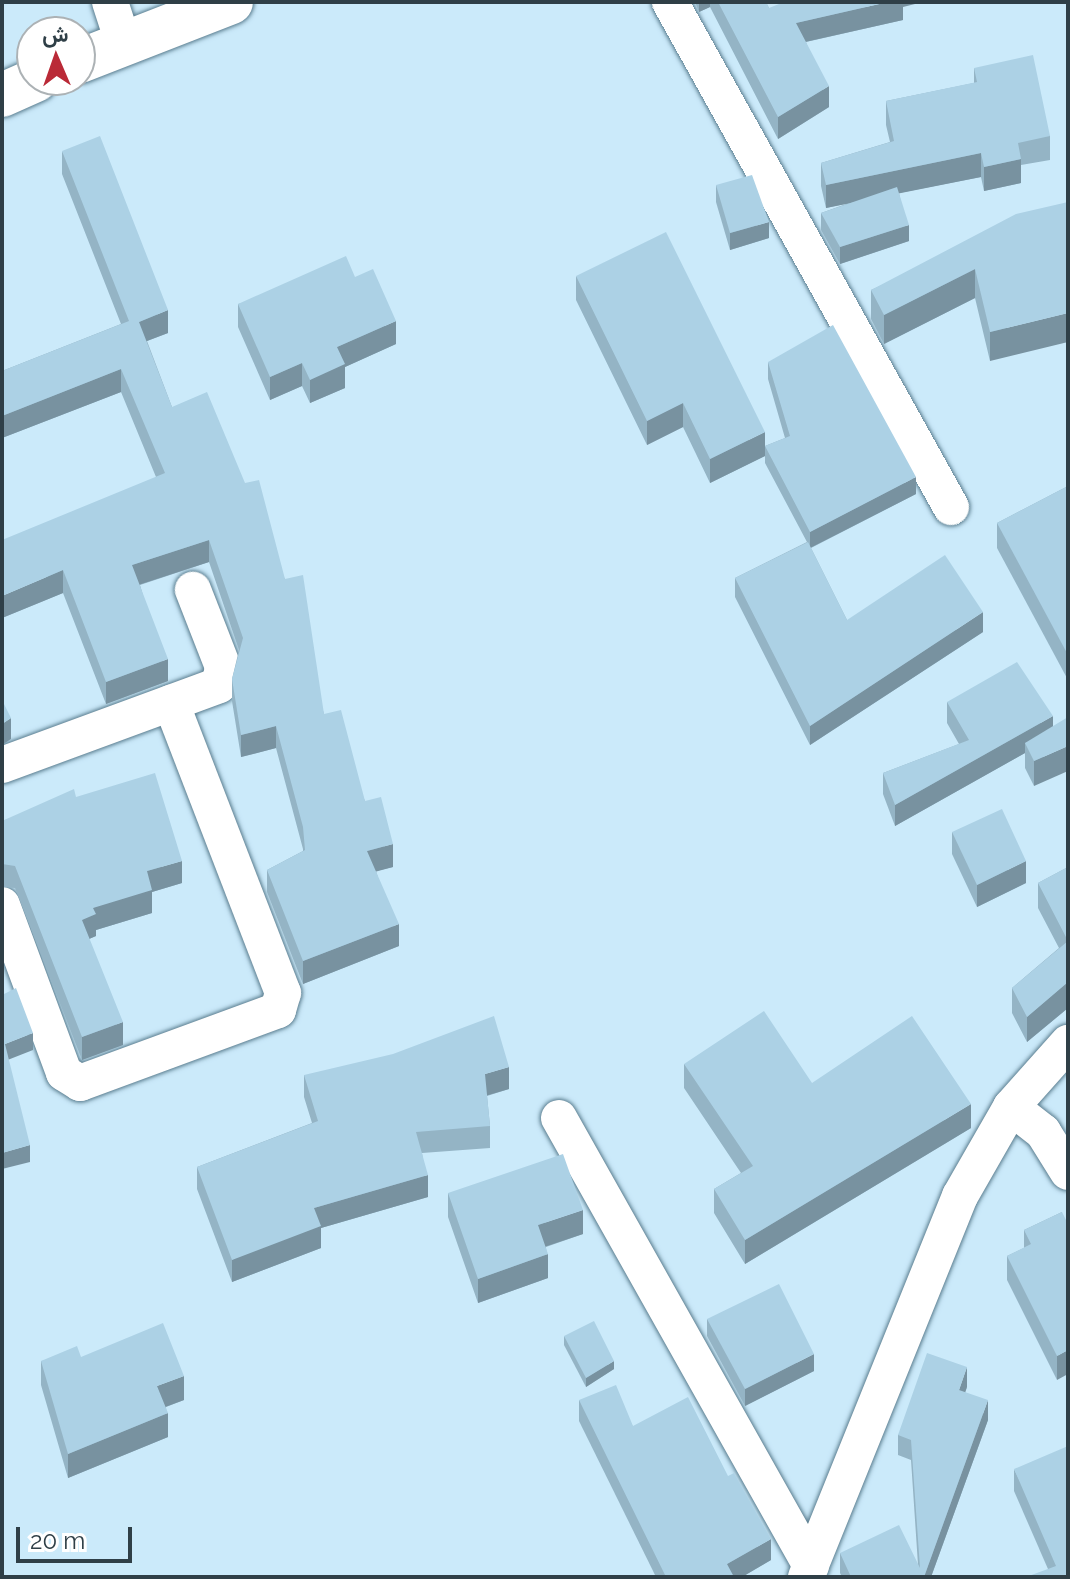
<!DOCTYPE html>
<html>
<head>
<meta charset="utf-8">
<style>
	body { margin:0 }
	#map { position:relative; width:1070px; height:1579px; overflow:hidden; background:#cbeafa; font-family:Raleway,Vazirmatn,sans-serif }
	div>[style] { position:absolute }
	.roads { filter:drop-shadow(0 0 2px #5a7d8f) drop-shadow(0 0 2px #5a7d8f) }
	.minor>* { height:36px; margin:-18px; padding:0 18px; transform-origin:18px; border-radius:18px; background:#fff }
	.tertiary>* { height:44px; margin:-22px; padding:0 22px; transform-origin:22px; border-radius:22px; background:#fff }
	.wall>* { inset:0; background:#94b4c5 }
	.shaded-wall>* { inset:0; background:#7892a0 }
	.building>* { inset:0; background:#acd1e5 }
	span { translate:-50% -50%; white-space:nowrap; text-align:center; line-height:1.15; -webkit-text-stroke:6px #fff; paint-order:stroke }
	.frame { position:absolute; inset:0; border:4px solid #2f3f47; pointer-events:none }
	.north { position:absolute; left:16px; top:16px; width:80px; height:80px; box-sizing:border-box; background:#fff; border:2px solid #acb2b5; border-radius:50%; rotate:358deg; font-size:22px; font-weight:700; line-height:32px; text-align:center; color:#2f3f47 }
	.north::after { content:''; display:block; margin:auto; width:28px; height:36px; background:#ba2a37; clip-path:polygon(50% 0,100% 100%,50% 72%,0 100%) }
	.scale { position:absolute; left:16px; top:1527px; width:116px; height:36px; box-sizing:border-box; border:4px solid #2f3f47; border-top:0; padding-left:10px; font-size:24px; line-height:28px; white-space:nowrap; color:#2f3f47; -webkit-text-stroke:6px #fff; paint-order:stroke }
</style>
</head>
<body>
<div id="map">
	<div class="roads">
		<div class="minor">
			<i style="left:110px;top:2px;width:42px;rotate:72deg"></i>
			<i style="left:670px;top:2px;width:578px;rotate:60.91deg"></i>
			<i style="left:2px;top:765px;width:231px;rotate:-20.2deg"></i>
			<i style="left:219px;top:685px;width:18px;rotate:-77deg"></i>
			<i style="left:223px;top:667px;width:83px;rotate:-111.3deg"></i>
			<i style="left:2px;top:905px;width:179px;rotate:69.7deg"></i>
			<i style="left:64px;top:1073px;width:19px;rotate:32deg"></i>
			<i style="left:80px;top:1083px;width:211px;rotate:-20.2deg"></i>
			<i style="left:278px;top:1010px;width:18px;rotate:-74deg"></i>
			<i style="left:283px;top:993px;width:311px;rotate:-111.1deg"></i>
			<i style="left:1011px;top:1107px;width:41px;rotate:38deg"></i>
			<i style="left:1043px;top:1132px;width:47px;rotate:58deg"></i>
			<i style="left:559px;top:1118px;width:514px;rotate:60.64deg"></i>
			<i style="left:806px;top:1577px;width:411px;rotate:-68deg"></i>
			<i style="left:960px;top:1196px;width:103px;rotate:-60.2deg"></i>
			<i style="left:1011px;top:1107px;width:86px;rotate:-48.3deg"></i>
		</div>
		<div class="tertiary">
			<i style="left:80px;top:61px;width:162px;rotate:-21.3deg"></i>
			<i style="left:2px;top:95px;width:37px;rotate:-24deg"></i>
		</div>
	</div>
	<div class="wall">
		<i style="clip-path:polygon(695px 2px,766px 2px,769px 8px,903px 7px,903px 20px,806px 42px,829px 107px,778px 139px,710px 7px,699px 12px)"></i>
		<i style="clip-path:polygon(974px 68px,1050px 136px,1050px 160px,1021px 165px,1021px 183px,984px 191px,981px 177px,899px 193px,909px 241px,840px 264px,821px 230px,821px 213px,849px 203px,826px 208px,821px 186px,821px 163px,890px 142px,886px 125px,886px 101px,974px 83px)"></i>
		<i style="clip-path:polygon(62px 151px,168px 333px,147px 341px,172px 407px,285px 579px,324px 714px,365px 801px,393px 867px,376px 871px,399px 946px,303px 984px,267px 892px,267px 870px,303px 851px,303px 849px,276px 748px,241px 757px,232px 701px,232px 679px,239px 650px,209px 562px,140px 585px,168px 681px,106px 704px,63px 593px,2px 618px,156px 477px,121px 392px,2px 438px,2px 371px,121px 324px,62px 174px)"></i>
		<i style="clip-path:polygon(716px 185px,769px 238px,730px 250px,716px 202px)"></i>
		<i style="clip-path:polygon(1068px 202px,990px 361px,975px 298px,884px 344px,871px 319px,871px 290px)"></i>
		<i style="clip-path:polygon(576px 276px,765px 456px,710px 483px,683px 427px,647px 445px,576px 300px)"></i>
		<i style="clip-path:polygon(355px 277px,396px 344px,345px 367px,345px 388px,310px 403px,302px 386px,270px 400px,238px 327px,238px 304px)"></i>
		<i style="clip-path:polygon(768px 362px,916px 494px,811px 548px,847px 620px,983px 632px,810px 745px,735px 597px,735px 578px,807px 542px,765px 463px,765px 446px,785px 438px,768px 379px)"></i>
		<i style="clip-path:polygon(1068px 486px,1068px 680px,997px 548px,997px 523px)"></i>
		<i style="clip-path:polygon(947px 702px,1053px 726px,1034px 786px,1025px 768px,1025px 753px,895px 826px,883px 794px,883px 773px,959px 744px,947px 723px)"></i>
		<i style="clip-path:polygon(76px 797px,182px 883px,152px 892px,152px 913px,96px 930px,96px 936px,89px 939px,123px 1045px,82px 1060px,15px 888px,2px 887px,2px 821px)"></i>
		<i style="clip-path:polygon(952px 832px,1026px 883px,977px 907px,952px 854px)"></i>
		<i style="clip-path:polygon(1068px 867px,1068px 1008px,1027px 1042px,1012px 1013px,1012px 988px,1059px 948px,1038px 908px,1038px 883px)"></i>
		<i style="clip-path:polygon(684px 1064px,812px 1083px,971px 1128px,745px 1264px,714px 1213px,714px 1189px,741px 1173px,684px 1088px)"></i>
		<i style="clip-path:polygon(304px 1075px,509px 1089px,487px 1096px,490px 1126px,490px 1148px,422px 1153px,428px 1197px,321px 1228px,321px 1248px,232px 1282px,197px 1189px,197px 1167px,312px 1123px,304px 1097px)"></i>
		<i style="clip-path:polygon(448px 1193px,583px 1234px,546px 1247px,548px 1278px,478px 1303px,448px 1217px)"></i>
		<i style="clip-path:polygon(1062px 1212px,1057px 1380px,1007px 1280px,1007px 1256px,1024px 1248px,1024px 1230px)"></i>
		<i style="clip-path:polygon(707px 1319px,814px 1371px,745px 1406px,707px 1336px)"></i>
		<i style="clip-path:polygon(564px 1336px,614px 1369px,586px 1387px,564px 1345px)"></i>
		<i style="clip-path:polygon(81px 1357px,184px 1400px,166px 1407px,168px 1437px,68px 1478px,41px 1385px,41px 1361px)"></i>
		<i style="clip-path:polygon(967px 1387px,965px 1392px,988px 1420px,931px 1577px,842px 1577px,840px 1573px,840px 1553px,918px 1565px,911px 1460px,898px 1455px,898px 1435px)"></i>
		<i style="clip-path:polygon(579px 1400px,633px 1426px,771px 1560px,742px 1577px,656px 1577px,579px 1421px)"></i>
		<i style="clip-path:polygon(1014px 1469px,1068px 1577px,1048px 1569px,1014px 1491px)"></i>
	</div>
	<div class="shaded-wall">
		<i style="clip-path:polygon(699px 2px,710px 2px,710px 7px,699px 12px)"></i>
		<i style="clip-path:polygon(888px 2px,923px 2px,903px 7px,903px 20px,796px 44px,796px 23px)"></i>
		<i style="clip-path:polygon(829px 86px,829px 107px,778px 139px,778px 117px)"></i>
		<i style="clip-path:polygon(981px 153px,981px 177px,826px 208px,826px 185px)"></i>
		<i style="clip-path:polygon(1021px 159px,1021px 183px,984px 191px,984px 167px)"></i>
		<i style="clip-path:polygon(769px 222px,769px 238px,730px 250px,730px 233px)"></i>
		<i style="clip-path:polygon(909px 225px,909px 241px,840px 264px,840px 247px)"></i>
		<i style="clip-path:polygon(975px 269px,975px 298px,884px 344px,884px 315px)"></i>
		<i style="clip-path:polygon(168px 310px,168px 333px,139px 344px,139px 322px)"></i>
		<i style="clip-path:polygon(1068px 313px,1068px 342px,990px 361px,990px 332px)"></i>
		<i style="clip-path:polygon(396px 321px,396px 344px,345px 367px,345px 388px,310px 403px,310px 380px,337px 347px)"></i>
		<i style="clip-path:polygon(302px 363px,302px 386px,270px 400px,270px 377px)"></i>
		<i style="clip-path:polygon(121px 369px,121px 392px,2px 438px,2px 416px)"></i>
		<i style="clip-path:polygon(683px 403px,683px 427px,647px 445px,647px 421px)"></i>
		<i style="clip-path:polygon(765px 432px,765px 456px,710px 483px,710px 459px)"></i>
		<i style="clip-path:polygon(916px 477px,916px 494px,810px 548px,810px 532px)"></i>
		<i style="clip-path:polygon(209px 540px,209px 562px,132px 587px,132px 565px)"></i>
		<i style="clip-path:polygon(63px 570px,63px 593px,2px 618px,2px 596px)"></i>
		<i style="clip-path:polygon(983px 612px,983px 632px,810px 745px,810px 726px)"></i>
		<i style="clip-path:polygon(168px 659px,168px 681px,106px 704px,106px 682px)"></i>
		<i style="clip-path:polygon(1053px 716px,1053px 737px,1025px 743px,1025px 753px,895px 826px,895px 805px)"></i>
		<i style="clip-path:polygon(11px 718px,11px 739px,2px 745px,2px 724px)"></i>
		<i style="clip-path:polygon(276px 726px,276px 748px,241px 757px,241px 735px)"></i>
		<i style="clip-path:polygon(1068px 746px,1068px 771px,1034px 786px,1034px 761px)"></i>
		<i style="clip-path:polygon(393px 844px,393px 867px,367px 874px,367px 851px)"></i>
		<i style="clip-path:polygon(182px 861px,182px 883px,152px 892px,152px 913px,96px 930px,96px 936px,82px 942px,82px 920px,93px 908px,147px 871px)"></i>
		<i style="clip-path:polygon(1026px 861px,1026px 883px,977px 907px,977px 885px)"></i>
		<i style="clip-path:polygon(399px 924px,399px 946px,303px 984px,303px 961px)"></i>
		<i style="clip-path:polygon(1068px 982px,1068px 1008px,1027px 1042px,1027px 1017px)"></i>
		<i style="clip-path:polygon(123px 1022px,123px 1045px,82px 1060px,82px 1037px)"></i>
		<i style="clip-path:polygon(33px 1033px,33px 1050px,5px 1061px,5px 1044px)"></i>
		<i style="clip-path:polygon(509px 1067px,509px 1089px,485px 1096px,485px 1074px)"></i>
		<i style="clip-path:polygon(971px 1104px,971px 1128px,745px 1264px,745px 1240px)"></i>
		<i style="clip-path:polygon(30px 1145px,30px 1162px,2px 1169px,2px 1153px)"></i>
		<i style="clip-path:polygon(428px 1175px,428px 1197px,321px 1228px,321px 1248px,232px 1282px,232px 1260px,314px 1208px)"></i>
		<i style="clip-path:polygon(583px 1210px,583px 1234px,538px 1249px,538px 1225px)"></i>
		<i style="clip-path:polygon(548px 1254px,548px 1278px,478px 1303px,478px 1279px)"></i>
		<i style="clip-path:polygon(1068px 1350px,1068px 1374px,1057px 1380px,1057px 1356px)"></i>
		<i style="clip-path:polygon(814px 1354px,814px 1371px,745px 1406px,745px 1389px)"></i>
		<i style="clip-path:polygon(614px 1361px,614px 1369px,586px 1387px,586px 1378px)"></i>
		<i style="clip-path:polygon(967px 1367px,967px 1387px,959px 1410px,959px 1390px)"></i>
		<i style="clip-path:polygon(184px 1376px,184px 1400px,157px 1410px,157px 1386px)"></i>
		<i style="clip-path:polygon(988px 1400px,988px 1420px,931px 1577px,924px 1577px)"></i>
		<i style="clip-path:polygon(168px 1413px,168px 1437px,68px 1478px,68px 1454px)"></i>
		<i style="clip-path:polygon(771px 1539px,771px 1560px,742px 1577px,727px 1577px,727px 1564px)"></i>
	</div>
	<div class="building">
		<i style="clip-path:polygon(718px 2px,766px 2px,769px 8px,784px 2px,888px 2px,796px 23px,829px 86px,778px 117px)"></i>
		<i style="clip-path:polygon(1033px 55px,1050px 136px,1018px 143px,1021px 159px,984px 167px,981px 153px,826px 185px,821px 163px,894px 141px,886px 101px,977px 82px,974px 68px)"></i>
		<i style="clip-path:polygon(100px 136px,168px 310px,139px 322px,172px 407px,207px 392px,245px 483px,259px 480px,285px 579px,303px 575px,324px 714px,341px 710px,365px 801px,381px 797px,393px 844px,367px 851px,399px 924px,303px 961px,267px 870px,305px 850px,303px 827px,276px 726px,241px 735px,232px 679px,243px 638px,209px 540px,132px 565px,168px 659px,106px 682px,63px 570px,2px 596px,2px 540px,165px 473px,121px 369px,2px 416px,2px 371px,129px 321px,62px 151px)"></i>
		<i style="clip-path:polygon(752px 175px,769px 222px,730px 233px,716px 185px)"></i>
		<i style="clip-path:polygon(897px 187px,909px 225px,840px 247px,821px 213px)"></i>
		<i style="clip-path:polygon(1068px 202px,1068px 313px,990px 332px,975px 269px,884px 315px,871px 290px,1016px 214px)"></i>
		<i style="clip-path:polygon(666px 232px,765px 432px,710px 459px,683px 403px,647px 421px,576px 276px)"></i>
		<i style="clip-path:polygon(346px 256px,355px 277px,373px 269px,396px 321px,337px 347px,345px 364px,310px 380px,302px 363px,270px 377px,238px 304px)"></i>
		<i style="clip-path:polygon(833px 325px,916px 477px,810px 532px,765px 446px,790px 436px,768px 362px)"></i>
		<i style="clip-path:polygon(1068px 486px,1068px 655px,997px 523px)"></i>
		<i style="clip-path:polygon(808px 542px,847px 620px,945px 555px,983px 612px,810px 726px,735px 578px)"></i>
		<i style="clip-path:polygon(1017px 662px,1053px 716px,895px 805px,883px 773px,969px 740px,947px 702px)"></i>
		<i style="clip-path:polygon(2px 700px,11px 718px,2px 724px)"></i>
		<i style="clip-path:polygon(1068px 717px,1068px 746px,1034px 761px,1025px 743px)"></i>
		<i style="clip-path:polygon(155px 773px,182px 861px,147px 871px,152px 890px,93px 908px,96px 914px,82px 920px,123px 1022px,82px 1037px,15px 866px,2px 864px,2px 821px,74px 789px,76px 797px)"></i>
		<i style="clip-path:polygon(1002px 809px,1026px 861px,977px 885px,952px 832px)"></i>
		<i style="clip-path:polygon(1068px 867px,1068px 982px,1027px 1017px,1012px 988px,1068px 941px,1038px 883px)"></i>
		<i style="clip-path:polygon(16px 988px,33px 1033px,5px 1044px,30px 1145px,2px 1153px,2px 995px)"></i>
		<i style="clip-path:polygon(764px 1011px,812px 1083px,912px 1016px,971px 1104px,745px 1240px,714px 1189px,753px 1166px,684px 1064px)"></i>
		<i style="clip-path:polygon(494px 1016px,509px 1067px,485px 1074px,490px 1126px,416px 1132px,428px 1175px,314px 1208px,321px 1226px,232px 1260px,197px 1167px,318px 1121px,304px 1075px,393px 1054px)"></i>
		<i style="clip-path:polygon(563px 1154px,583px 1210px,538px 1225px,548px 1254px,478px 1279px,448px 1193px)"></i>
		<i style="clip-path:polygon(1062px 1212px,1068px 1224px,1068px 1350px,1057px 1356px,1007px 1256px,1031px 1244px,1024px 1230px)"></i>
		<i style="clip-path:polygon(779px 1284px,814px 1354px,745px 1389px,707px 1319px)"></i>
		<i style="clip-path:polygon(594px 1321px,614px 1361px,586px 1378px,564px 1336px)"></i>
		<i style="clip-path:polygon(163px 1323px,184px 1376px,157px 1386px,168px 1413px,68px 1454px,41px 1361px,77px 1346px,81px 1357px)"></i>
		<i style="clip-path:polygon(927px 1353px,967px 1367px,959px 1390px,988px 1400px,924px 1577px,851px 1577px,840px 1553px,899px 1525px,920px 1568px,911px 1440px,898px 1435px)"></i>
		<i style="clip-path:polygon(616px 1385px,633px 1426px,688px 1397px,728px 1476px,734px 1473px,771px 1539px,727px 1564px,734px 1577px,666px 1577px,579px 1400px)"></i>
		<i style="clip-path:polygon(1068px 1446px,1068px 1577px,1026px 1577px,1056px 1566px,1014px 1469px)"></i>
	</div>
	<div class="frame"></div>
	<div class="north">ش</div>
	<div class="scale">20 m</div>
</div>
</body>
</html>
